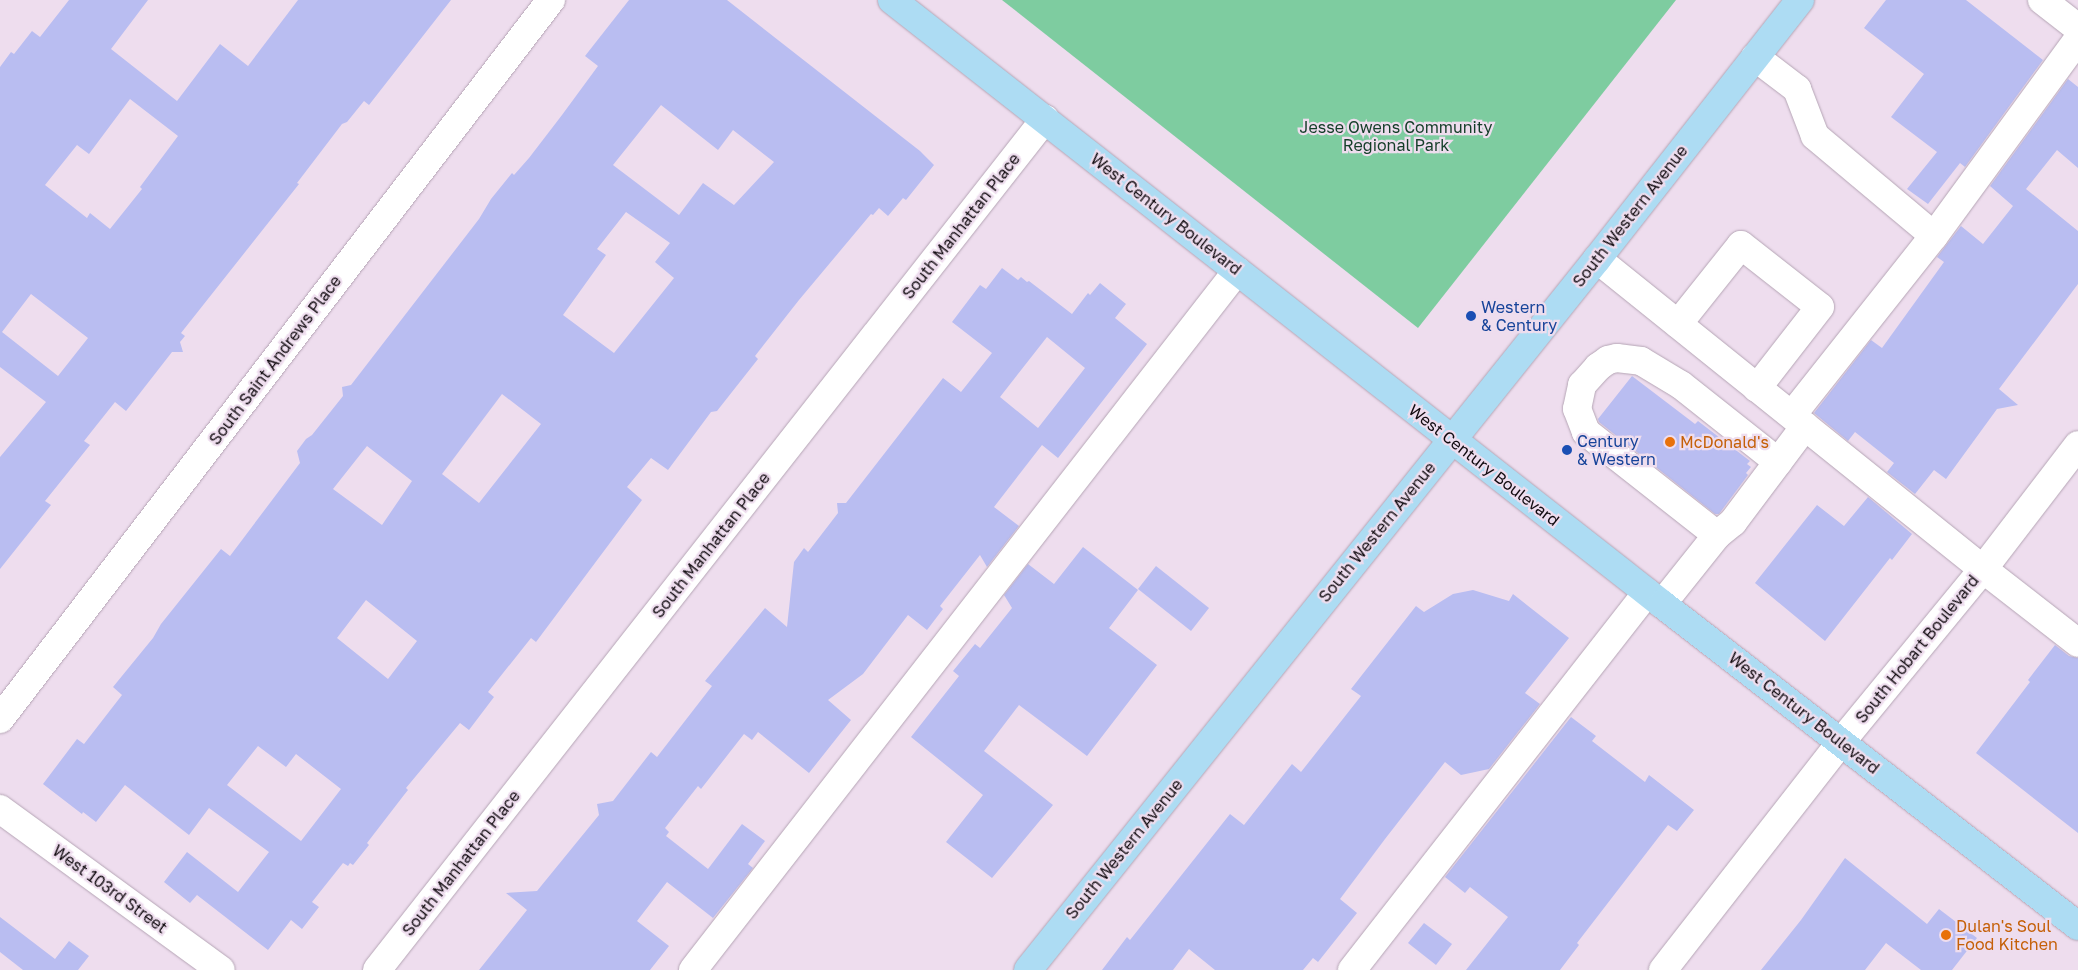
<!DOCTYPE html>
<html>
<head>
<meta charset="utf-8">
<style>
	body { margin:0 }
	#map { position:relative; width:2078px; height:970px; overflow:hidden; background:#ede; font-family:"Golos Text",sans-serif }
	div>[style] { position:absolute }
	.green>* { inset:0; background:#7ecca0 }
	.building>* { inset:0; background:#b9bdf1 }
	.roads { filter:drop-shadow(0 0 1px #b5a5b5) drop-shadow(0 0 1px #b5a5b5) }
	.minor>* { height:28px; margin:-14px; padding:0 14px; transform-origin:14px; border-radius:14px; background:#fff }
	.major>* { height:28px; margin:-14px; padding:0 14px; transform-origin:14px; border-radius:14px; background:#addcf3 }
	.dots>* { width:14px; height:14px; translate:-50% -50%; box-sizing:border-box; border:2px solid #ede; border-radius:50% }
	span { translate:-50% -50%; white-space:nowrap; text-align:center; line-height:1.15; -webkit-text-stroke:4.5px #ede; paint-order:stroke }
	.park-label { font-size:16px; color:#133d28 }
	.street-label { font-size:16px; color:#100a0f }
	.transit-label { font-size:16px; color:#164399 }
	.left { translate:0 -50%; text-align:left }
	.food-label { font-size:16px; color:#c56008 }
</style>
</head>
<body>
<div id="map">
	<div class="green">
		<i style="clip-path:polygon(1002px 0,1676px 0,1418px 328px)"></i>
	</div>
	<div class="building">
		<i style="clip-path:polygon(evenodd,69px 0,148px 0,111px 49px,177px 101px,220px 44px,248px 66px,298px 0,451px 0,369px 105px,364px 101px,347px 122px,342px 124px,297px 183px,299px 184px,181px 333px,185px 336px,180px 342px,183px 352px,172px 352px,126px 411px,115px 402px,84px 441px,90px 445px,45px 501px,51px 505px,0 569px,0 457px,46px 402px,0 367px,0 67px,11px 52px,14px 54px,32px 31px,40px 37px,69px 0,130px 99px,178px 136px,140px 187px,142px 189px,110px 229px,90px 213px,87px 218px,45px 185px,77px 145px,89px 154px,130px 99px,69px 0,31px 294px,88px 338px,58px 376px,2px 332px,31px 294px)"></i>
		<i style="clip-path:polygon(evenodd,629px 0,727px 0,920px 151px,934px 165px,906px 200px,903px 198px,888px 216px,879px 208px,873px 215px,871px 214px,799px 300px,755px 356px,758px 359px,717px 411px,711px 412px,668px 470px,651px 458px,627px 487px,642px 500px,536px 642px,531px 638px,488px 692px,494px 697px,469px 730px,460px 723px,406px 788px,408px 790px,404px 795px,367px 843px,369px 845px,353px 865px,350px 863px,348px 866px,343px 863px,312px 902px,319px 907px,302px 929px,291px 920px,268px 950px,197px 895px,190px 903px,164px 882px,187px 852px,238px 892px,269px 852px,209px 808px,189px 835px,125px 785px,96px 822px,83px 812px,82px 814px,43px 784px,77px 739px,84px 744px,122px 695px,113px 687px,153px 638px,161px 624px,221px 549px,230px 556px,300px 463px,297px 451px,306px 439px,312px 435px,343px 396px,342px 387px,351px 385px,479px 219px,491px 199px,512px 173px,514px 175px,529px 158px,562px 115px,598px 66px,585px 56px,629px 0,661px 105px,718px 150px,733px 130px,774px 162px,734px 205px,703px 183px,679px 215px,613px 165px,661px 105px,629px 0,626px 212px,670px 243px,655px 262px,674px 278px,614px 353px,563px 315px,606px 255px,597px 249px,626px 212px,629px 0,502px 394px,541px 424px,479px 503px,442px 474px,502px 394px,629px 0,367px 446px,412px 481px,382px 525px,333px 489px,367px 446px,629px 0,366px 600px,417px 641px,388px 679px,337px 638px,366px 600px,629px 0,258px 746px,286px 767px,296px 754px,341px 789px,301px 841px,227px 785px,258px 746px)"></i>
		<i style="clip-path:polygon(1886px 0,1966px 0,2043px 60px,1965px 167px,1960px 163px,1928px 204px,1907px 189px,1937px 152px,1891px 117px,1924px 74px,1864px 28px)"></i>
		<i style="clip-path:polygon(2068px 79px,2078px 87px,2078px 168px,2057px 150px,2026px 189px,2078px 231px,2078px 284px,1999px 389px,2018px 405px,1997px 409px,1946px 479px,1934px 470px,1915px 494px,1887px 472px,1894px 463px,1855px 432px,1848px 441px,1814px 413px,1871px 340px,1882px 348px,1944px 262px,1937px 257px,1961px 226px,1983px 244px,2013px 206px,1990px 186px)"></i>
		<i style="clip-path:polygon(evenodd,1002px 268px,1018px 280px,1021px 277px,1027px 282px,1029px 281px,1072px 314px,1088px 293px,1090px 295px,1100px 283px,1126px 304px,1115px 318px,1147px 344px,1058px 458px,1042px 445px,994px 507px,1019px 526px,987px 567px,980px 555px,940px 606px,943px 609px,927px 630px,908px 615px,863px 674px,828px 700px,851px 720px,809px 773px,758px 732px,752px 740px,744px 734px,701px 789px,698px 786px,665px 828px,669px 832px,666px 836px,708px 869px,742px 824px,765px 841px,748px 864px,753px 868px,713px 918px,667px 882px,637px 921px,669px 946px,650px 970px,479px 970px,527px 910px,506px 893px,537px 891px,599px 815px,597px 804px,613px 801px,651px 752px,657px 757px,712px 686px,705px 681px,765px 608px,787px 627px,794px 562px,804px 548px,808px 552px,838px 513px,837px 503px,846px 503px,943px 378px,961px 392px,992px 353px,952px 322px,980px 285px,986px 289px,1002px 268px,1047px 337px,1085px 368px,1038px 428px,1000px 397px,1047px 337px)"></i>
		<i style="clip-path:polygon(1632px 376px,1695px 424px,1698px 421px,1750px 461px,1747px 464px,1751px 467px,1746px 473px,1748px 475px,1719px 514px,1715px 514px,1599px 422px,1598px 419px)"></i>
		<i style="clip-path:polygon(1868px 497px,1912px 534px,1892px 560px,1890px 558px,1825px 641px,1755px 583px,1817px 505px,1844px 526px)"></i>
		<i style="clip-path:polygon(1083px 547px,1138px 590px,1109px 628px,1157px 665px,1087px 756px,1019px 705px,984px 751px,1053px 805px,992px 878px,946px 842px,983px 795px,911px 737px,959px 676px,953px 671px,975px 644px,980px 648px,1012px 608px,1004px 595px,1028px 564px,1054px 584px)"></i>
		<i style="clip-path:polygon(1156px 566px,1209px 608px,1191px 631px,1138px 589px)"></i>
		<i style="clip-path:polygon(1473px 590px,1509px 601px,1513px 594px,1569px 638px,1525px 693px,1540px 704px,1489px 769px,1461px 775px,1445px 762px,1385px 839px,1340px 899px,1357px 913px,1318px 962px,1313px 958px,1303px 970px,1215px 970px,1189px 949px,1173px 970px,1102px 970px,1127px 937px,1130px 940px,1230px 814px,1244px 825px,1292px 764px,1301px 772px,1361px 696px,1351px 689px,1416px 606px,1424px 612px,1453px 594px)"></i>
		<i style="clip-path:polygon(2055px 645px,2069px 656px,2078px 658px,2078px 833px,1976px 753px,2030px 682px,2028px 680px)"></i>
		<i style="clip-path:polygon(1571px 717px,1596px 736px,1592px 741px,1645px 782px,1649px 775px,1694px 810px,1677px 831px,1668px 825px,1577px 943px,1579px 945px,1560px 970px,1466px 970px,1508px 917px,1470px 887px,1465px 893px,1445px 877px)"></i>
		<i style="clip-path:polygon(1845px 858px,1927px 924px,1939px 909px,1977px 938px,1952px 970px,1921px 970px,1886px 943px,1865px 970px,1761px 970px,1801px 920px)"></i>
		<i style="clip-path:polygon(0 917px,55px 959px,69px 941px,89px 956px,78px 970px,23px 970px,0 952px)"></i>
		<i style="clip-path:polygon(1424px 923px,1452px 944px,1436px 965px,1408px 943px)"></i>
	</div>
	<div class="roads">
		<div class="minor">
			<i style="left:2042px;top:0;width:46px;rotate:37.9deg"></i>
			<i style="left:1755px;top:57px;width:53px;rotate:37.3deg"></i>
			<i style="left:1797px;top:89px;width:50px;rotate:69deg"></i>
			<i style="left:1815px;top:136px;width:155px;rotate:40deg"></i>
			<i style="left:1597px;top:259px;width:495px;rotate:38.8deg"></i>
			<i style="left:1983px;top:569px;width:120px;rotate:37.9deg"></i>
			<i style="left:1678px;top:324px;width:101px;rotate:-51.4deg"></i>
			<i style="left:1741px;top:245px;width:100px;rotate:38.1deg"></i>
			<i style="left:1820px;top:307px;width:103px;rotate:127.9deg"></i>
			<i style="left:1792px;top:415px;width:228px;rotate:-51.6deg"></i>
			<i style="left:1934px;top:236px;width:244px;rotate:-53.8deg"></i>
			<i style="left:1717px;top:535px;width:167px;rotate:-141.8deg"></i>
			<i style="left:1586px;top:432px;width:25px;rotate:-111deg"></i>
			<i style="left:1577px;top:409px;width:25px;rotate:-78deg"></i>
			<i style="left:1582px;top:385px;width:24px;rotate:-48deg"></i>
			<i style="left:1598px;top:367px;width:12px;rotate:-35deg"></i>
			<i style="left:1608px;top:360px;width:9px;rotate:-13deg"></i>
			<i style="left:1617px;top:358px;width:24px;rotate:7deg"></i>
			<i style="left:1641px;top:361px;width:47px;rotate:31deg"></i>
			<i style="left:1681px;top:385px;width:124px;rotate:38.4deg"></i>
			<i style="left:1662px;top:604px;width:88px;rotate:-51.4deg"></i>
			<i style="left:1717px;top:535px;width:21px;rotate:-39deg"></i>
			<i style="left:1733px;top:522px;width:120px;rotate:-53.1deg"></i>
			<i style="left:0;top:719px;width:906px;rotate:-52.54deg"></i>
			<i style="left:0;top:809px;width:273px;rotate:36.1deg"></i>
			<i style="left:377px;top:970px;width:1082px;rotate:-51.87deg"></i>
			<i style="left:693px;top:970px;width:886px;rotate:-52.11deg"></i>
			<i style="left:1352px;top:970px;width:479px;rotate:-52deg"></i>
			<i style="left:1663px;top:970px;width:289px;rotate:-52deg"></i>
			<i style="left:1841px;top:742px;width:224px;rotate:-50.6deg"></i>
			<i style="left:1983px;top:569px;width:156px;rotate:-52.5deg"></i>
		</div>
		<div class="major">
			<i style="left:892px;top:0;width:979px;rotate:38.11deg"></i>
			<i style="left:1662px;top:604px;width:526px;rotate:37.74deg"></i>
			<i style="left:1028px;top:970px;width:911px;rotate:-51.33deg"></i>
			<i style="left:1597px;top:259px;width:329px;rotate:-51.9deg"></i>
		</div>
	</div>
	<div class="dots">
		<i style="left:1471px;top:316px;background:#1a4fb4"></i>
		<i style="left:1670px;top:442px;background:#e8710a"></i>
		<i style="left:1567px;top:450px;background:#1a4fb4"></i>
		<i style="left:1946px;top:935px;background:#e8710a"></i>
	</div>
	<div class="park-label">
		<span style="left:1396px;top:136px">Jesse Owens Community<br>Regional Park</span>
	</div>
	<div class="street-label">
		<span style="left:1166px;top:214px;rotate:38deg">West Century Boulevard</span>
		<span style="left:1630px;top:216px;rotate:-52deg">South Western Avenue</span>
		<span style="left:961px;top:226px;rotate:-52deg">South Manhattan Place</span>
		<span style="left:275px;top:360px;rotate:-53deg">South Saint Andrews Place</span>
		<span style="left:1484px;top:465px;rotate:38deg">West Century Boulevard</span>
		<span style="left:1377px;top:532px;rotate:-51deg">South Western Avenue</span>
		<span style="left:711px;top:545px;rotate:-52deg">South Manhattan Place</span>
		<span style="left:1917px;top:649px;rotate:-51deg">South Hobart Boulevard</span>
		<span style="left:1804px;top:713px;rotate:38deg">West Century Boulevard</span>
		<span style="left:1124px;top:849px;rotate:-51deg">South Western Avenue</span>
		<span style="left:461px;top:863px;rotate:-52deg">South Manhattan Place</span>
		<span style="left:110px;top:889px;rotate:36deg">West 103rd Street</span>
	</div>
	<div class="transit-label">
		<span class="left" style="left:1481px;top:316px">Western<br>&amp; Century</span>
		<span class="left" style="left:1577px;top:450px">Century<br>&amp; Western</span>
	</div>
	<div class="food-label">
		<span class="left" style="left:1680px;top:442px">McDonald's</span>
		<span class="left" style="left:1956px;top:935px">Dulan's Soul<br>Food Kitchen</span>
	</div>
</div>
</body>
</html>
